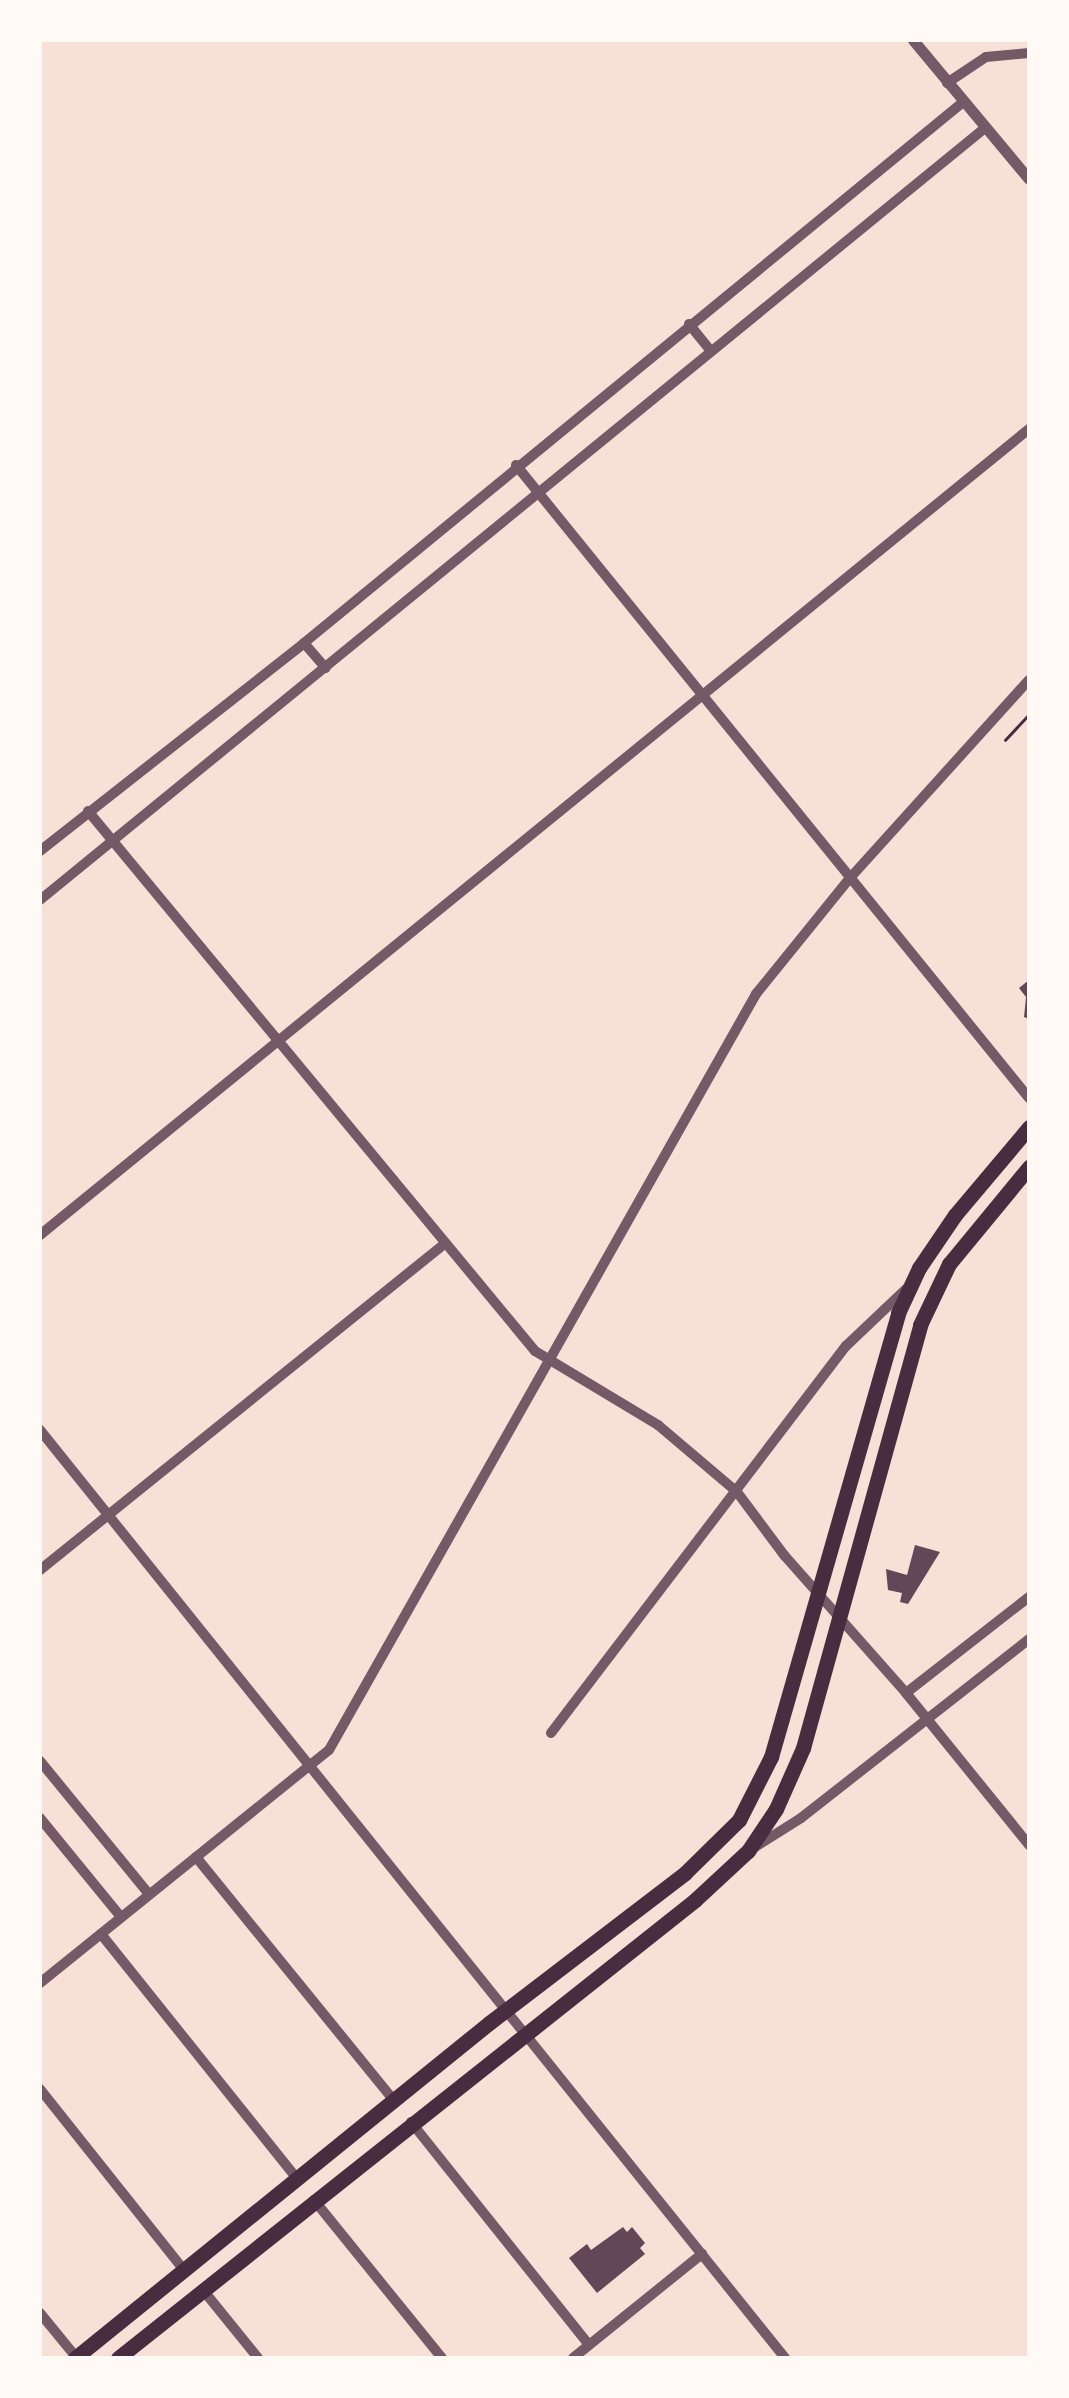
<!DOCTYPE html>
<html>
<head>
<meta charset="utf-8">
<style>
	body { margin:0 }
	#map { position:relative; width:1069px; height:2398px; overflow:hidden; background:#f7e1d7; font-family:Lato,sans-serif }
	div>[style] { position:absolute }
	.building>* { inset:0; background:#644757 }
	.path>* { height:2.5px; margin:-1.25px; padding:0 1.25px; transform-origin:1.25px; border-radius:1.25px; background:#4a2c40 }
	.minor>* { height:10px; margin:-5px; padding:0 5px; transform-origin:5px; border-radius:5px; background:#755966 }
	.tertiary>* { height:11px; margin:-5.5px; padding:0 5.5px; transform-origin:5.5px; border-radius:5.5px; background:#755966 }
	.primary>* { height:15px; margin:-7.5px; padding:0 7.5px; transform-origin:7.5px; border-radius:7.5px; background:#4a2c40 }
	span { translate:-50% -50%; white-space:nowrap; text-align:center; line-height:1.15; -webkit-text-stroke:10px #fffaf5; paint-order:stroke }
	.frame { position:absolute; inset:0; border:42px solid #fffaf5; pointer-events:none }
</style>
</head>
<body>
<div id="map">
	<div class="building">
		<i style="clip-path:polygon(1029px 980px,1029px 1019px,1024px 1017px,1026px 997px,1019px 988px)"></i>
		<i style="clip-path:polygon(915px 1545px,940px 1552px,908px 1604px,900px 1602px,902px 1593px,888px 1590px,886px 1569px,907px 1575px)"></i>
		<i style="clip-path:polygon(623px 2227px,627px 2232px,632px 2227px,645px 2243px,640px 2248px,645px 2254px,597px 2293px,569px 2258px,587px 2244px,591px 2250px)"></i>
	</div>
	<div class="path">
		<i style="left:1005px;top:740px;width:35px;rotate:-47deg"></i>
	</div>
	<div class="minor">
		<i style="left:947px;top:83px;width:47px;rotate:-33.7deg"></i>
		<i style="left:986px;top:57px;width:43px;rotate:-5.3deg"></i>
		<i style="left:689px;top:324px;width:33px;rotate:51deg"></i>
		<i style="left:516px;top:465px;width:815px;rotate:50.98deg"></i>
		<i style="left:304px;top:643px;width:33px;rotate:49deg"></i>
		<i style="left:88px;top:811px;width:701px;rotate:50.38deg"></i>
		<i style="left:535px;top:1351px;width:144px;rotate:31deg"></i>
		<i style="left:658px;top:1425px;width:104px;rotate:40.3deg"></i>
		<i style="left:737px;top:1492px;width:79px;rotate:53.3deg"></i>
		<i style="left:784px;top:1555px;width:184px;rotate:48.5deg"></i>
		<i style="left:906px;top:1693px;width:196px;rotate:51deg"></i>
		<i style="left:40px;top:851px;width:336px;rotate:-38.2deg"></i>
		<i style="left:304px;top:643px;width:853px;rotate:-39.38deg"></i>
		<i style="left:40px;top:900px;width:1220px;rotate:-39.25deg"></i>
		<i style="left:40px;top:1235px;width:1276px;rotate:-39.18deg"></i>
		<i style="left:40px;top:1430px;width:1190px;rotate:51.24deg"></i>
		<i style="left:40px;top:1570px;width:518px;rotate:-38.88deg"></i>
		<i style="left:906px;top:1693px;width:156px;rotate:-38deg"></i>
		<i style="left:551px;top:1733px;width:487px;rotate:-52.7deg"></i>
		<i style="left:846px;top:1346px;width:83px;rotate:-43.5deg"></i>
		<i style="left:40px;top:1761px;width:172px;rotate:50.7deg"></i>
		<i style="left:40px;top:1818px;width:128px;rotate:50.7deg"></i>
		<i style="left:755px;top:1847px;width:54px;rotate:-32.2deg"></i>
		<i style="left:801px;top:1818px;width:290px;rotate:-38.1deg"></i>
		<i style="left:196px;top:1857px;width:314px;rotate:50.9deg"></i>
		<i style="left:101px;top:1934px;width:315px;rotate:51.3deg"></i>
		<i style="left:40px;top:1983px;width:371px;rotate:-38.9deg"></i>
		<i style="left:329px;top:1750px;width:868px;rotate:-60.54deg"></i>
		<i style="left:756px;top:994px;width:149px;rotate:-51deg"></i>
		<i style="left:850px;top:878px;width:267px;rotate:-47.9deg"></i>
		<i style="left:40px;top:2089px;width:231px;rotate:51.5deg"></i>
		<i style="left:411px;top:2122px;width:285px;rotate:51.4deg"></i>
		<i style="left:314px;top:2200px;width:203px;rotate:51deg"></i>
		<i style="left:203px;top:2290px;width:87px;rotate:51deg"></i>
		<i style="left:40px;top:2313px;width:57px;rotate:50.7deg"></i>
		<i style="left:573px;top:2358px;width:166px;rotate:-38.9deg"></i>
	</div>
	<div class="tertiary">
		<i style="left:913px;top:40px;width:181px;rotate:50.2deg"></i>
	</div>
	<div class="primary">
		<i style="left:75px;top:2358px;width:533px;rotate:-38.98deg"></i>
		<i style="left:489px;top:2023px;width:247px;rotate:-37.4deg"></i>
		<i style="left:685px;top:1873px;width:76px;rotate:-44.5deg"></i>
		<i style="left:739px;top:1820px;width:71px;rotate:-63.1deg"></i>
		<i style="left:771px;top:1757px;width:462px;rotate:-74deg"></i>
		<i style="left:898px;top:1313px;width:50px;rotate:-65deg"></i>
		<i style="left:919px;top:1268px;width:64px;rotate:-55.8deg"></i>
		<i style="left:955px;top:1215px;width:115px;rotate:-49.9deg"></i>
		<i style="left:118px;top:2358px;width:737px;rotate:-38.44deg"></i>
		<i style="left:695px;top:1900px;width:72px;rotate:-42.8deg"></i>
		<i style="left:748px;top:1851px;width:50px;rotate:-56.3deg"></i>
		<i style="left:776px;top:1809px;width:67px;rotate:-66.1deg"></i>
		<i style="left:803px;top:1748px;width:439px;rotate:-74.5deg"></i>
		<i style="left:920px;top:1325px;width:68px;rotate:-64.6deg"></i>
		<i style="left:949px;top:1264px;width:126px;rotate:-50.5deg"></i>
	</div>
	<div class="frame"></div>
</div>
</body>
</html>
